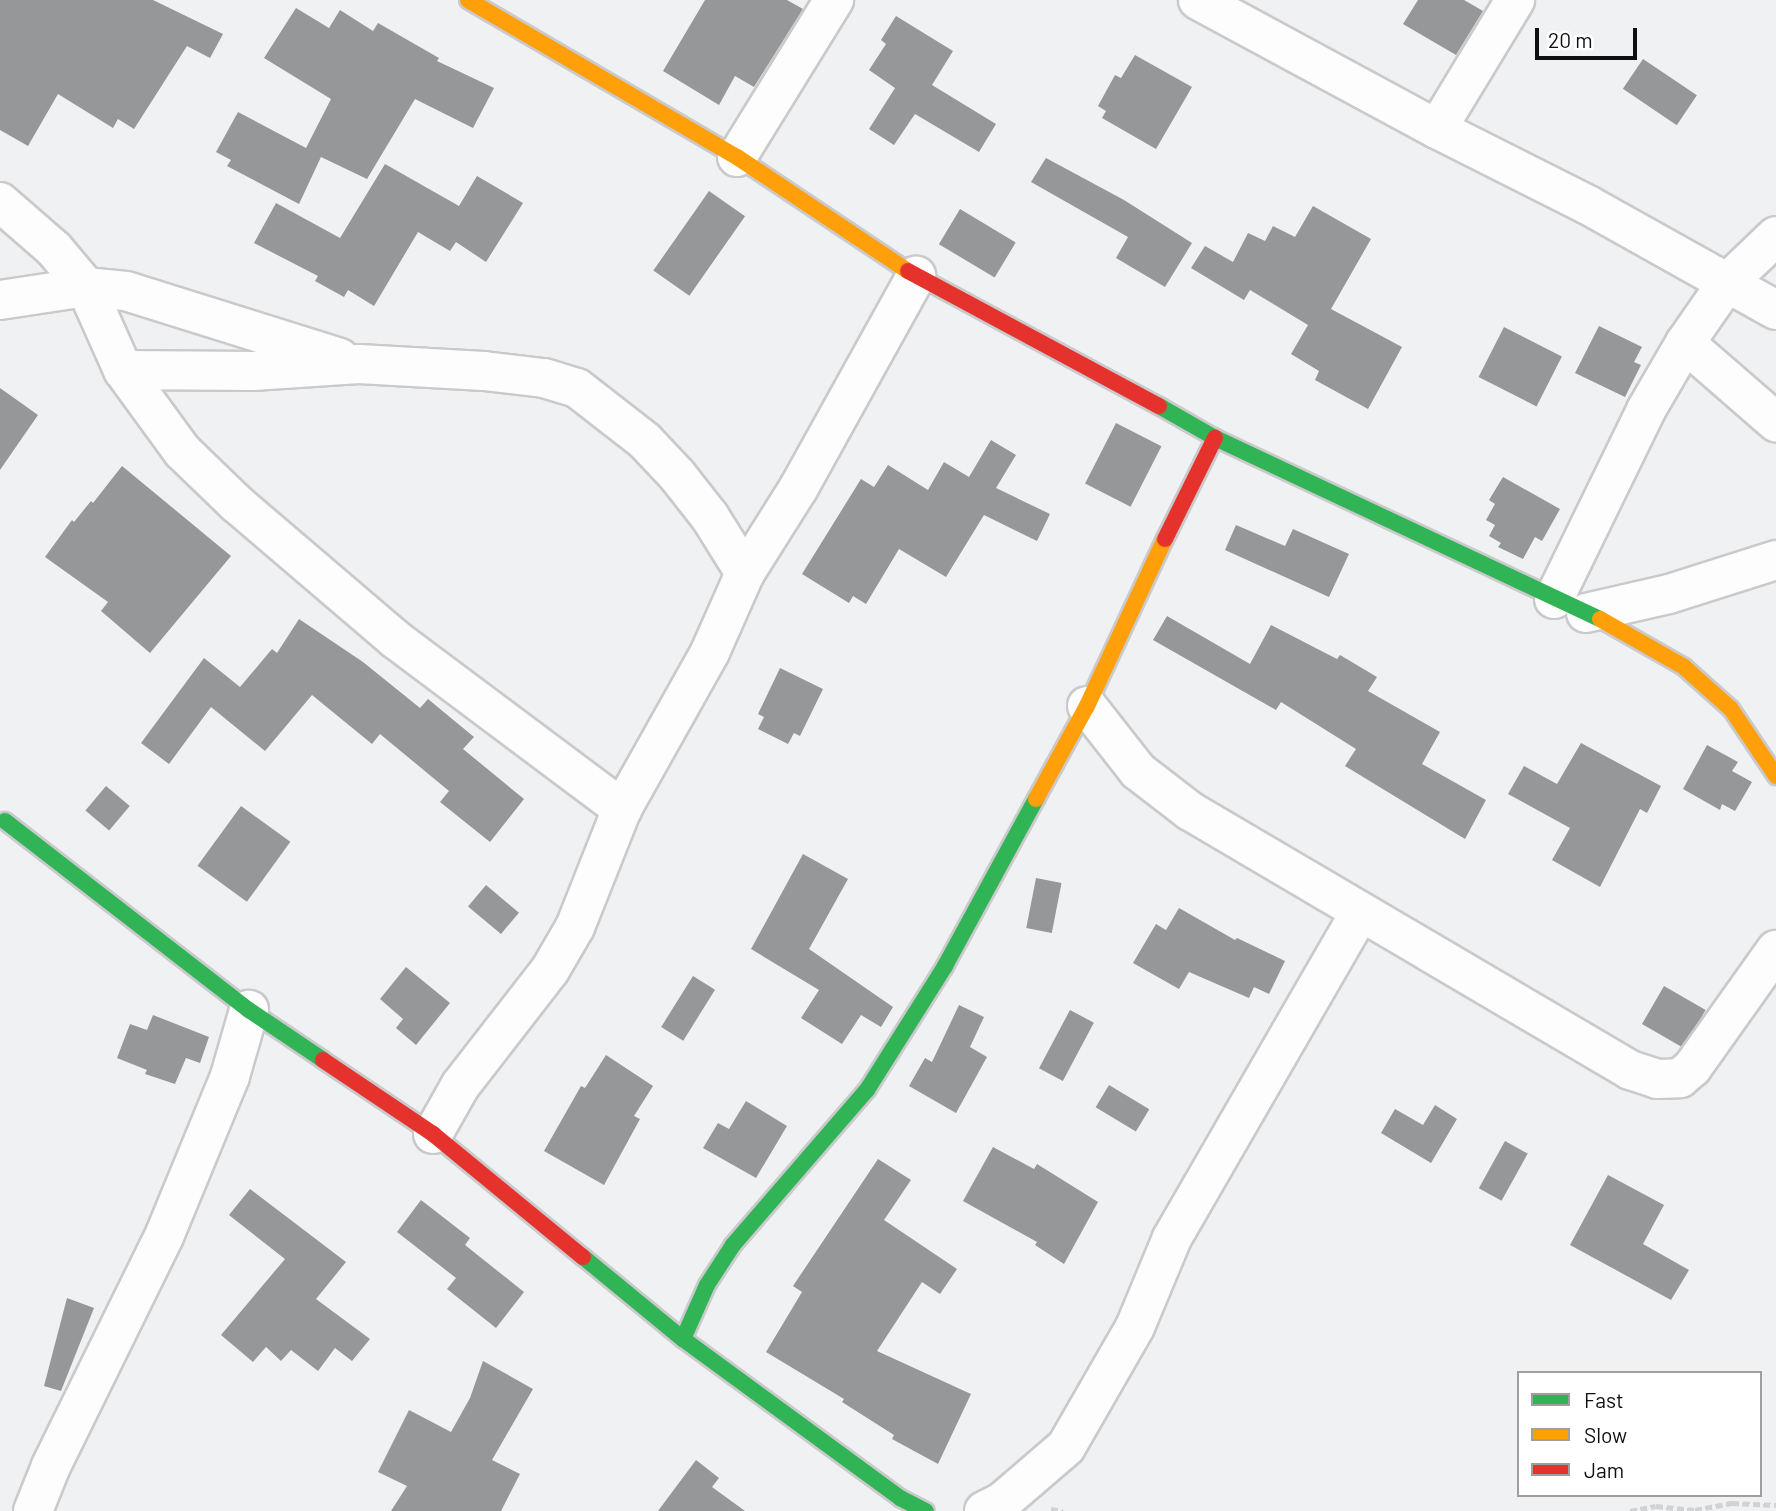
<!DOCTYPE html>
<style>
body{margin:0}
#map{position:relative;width:1776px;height:1511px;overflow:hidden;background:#eff1f3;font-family:Barlow,sans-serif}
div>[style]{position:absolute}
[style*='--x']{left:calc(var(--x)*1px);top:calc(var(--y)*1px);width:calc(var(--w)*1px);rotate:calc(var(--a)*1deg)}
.building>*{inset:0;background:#969798;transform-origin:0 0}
.path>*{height:4.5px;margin-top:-2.25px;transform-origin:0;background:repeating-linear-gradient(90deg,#d2d2d4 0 7px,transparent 0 10.5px)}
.roads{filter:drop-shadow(2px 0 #cacacc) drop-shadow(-2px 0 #cacacc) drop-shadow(0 2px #cacacc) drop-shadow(0 -2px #cacacc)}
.street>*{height:38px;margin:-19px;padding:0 19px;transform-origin:19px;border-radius:19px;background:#fdfdfd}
.fast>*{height:16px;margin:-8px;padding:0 8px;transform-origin:8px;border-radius:8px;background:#30b455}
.slow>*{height:16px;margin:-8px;padding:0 8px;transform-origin:8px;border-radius:8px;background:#ff9f0a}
.jam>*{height:16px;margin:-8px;padding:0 8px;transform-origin:8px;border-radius:8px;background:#e5322d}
span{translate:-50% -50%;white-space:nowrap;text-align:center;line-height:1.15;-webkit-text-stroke:7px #fff;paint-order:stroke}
.legend{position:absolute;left:1517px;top:1371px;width:245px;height:126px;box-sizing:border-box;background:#fff;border:2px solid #9f9f9f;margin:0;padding:9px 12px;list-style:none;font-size:21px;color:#0e0f10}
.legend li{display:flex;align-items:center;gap:14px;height:35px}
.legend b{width:35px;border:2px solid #9f9f9f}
.scale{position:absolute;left:1535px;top:28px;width:102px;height:32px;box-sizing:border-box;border:4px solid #0e0f10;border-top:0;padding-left:9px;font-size:21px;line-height:24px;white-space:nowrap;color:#0e0f10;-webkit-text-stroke:5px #fff;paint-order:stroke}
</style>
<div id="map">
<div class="building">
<div style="clip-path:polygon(0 0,153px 0,223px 34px,210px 58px,187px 46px,134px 129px,118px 119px,113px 128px,58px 94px,28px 146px,0 130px)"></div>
<div style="clip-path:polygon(705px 0,787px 0,803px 9px,754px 87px,735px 76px,719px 105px,663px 71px)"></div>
<div style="clip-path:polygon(1418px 0,1464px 0,1483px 11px,1456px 55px,1403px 24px)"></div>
<div style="clip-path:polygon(296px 8px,329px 28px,340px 10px,373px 31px,378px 23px,439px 58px,437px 61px,494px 88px,473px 128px,415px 99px,367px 179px,321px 157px,299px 204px,227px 166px,231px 160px,216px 152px,238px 112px,306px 148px,331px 99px,264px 58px)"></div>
<div style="clip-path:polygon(896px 16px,953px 51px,932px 85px,996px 124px,979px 152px,915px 114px,894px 145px,869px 129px,895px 88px,869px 70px,886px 44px,881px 40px)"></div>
<div style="clip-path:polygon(1135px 55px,1192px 87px,1156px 149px,1102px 118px,1106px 111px,1098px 106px,1115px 75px,1121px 78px)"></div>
<div style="left:1643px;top:59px;width:65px;height:36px;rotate:34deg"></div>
<div style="clip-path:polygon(1046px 158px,1124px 200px,1192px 243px,1165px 287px,1116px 258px,1128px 237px,1031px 182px)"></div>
<div style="clip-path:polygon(385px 164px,459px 206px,477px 176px,523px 203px,486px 262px,456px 242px,450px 251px,418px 232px,374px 306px,348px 290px,344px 297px,315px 281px,318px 276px,254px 243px,276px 203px,340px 238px)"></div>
<div style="left:709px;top:191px;width:44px;height:97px;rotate:35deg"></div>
<div style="clip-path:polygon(1313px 206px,1371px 239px,1331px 309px,1402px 347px,1368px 409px,1315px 380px,1319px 371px,1291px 354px,1308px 325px,1250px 290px,1244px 300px,1191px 268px,1205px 246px,1233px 262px,1248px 233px,1265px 241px,1273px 226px,1295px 237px)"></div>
<div style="left:960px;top:209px;width:65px;height:41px;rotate:31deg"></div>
<div style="clip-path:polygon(1599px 326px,1642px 347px,1634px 362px,1641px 365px,1625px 397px,1575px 373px)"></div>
<div style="left:1504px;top:327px;width:65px;height:56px;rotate:27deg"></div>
<div style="clip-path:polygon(0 388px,38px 415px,0 470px)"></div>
<div style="left:1116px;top:423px;width:51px;height:68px;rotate:27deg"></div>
<div style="clip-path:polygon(991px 440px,1016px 455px,996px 488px,1050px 514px,1037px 541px,984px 515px,946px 577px,899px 549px,866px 604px,853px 596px,849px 603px,802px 574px,861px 479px,874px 487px,888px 465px,928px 490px,944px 462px,969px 477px)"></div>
<div style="clip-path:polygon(122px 466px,231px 556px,150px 653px,101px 611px,108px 602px,45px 557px,72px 520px,74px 522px,91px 501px,93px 503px)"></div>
<div style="clip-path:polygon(1503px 477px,1560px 509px,1542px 541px,1535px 537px,1523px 559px,1498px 547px,1501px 543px,1489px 536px,1495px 525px,1486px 520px,1495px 504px,1489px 500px)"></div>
<div style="clip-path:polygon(1236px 525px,1285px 546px,1293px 529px,1349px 554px,1329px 597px,1225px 550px)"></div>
<div style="clip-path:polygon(1167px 616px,1250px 664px,1271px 625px,1337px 659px,1340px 655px,1377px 677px,1368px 691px,1440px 732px,1422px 764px,1486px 800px,1465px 839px,1345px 766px,1356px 749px,1281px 702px,1276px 710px,1153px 640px)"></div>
<div style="clip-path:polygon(299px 619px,363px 662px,420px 708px,428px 699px,474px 737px,463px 749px,524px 799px,490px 842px,440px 802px,449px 791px,380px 734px,372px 744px,312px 695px,265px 751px,211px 707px,169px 764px,141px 743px,204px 658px,240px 687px,272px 649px,277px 653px)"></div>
<div style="clip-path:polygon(780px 668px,823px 689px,800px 736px,794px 733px,788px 744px,758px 729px,764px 717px,758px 714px)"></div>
<div style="clip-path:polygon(1581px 743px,1661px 786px,1647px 813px,1640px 809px,1600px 887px,1552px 860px,1570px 828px,1508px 794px,1524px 766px,1557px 784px)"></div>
<div style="clip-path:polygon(1707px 745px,1738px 762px,1732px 771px,1752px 782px,1735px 811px,1722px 804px,1720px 810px,1683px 789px)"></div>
<div style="left:106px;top:786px;width:31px;height:32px;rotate:40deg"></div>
<div style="left:241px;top:806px;width:61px;height:74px;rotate:36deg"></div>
<div style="clip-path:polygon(803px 854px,848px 879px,809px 949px,893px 1007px,881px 1027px,861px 1015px,842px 1044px,801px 1018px,819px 990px,751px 949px)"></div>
<div style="left:1036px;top:878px;width:26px;height:51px;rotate:11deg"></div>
<div style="left:486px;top:885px;width:43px;height:28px;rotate:40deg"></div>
<div style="clip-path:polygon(1179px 908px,1235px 940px,1237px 938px,1285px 961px,1269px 994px,1254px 987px,1249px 998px,1189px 972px,1179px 989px,1133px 963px,1156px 924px,1166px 930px)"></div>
<div style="clip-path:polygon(406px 967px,450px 1003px,416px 1045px,396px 1028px,403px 1019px,380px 999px)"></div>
<div style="left:693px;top:976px;width:26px;height:60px;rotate:32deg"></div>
<div style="left:1664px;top:986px;width:48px;height:44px;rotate:30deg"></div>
<div style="clip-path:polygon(959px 1005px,984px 1017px,970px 1047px,987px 1057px,956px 1113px,909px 1086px,925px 1058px,932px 1062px)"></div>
<div style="left:1070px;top:1010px;width:27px;height:66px;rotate:28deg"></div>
<div style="clip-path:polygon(153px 1015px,209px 1037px,200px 1063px,186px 1058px,175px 1084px,145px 1074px,147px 1070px,117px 1058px,130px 1024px,147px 1030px)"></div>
<div style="clip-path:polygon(606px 1055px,653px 1086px,634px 1116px,640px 1119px,604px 1185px,544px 1151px,581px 1086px,585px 1088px)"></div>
<div style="left:1109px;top:1085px;width:47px;height:26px;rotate:31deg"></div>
<div style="clip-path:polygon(746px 1101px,787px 1126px,756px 1178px,703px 1148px,718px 1123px,729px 1129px)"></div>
<div style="clip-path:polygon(1435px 1105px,1457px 1119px,1431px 1163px,1381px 1133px,1395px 1109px,1423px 1125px)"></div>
<div style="left:1505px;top:1141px;width:26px;height:54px;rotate:29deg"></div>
<div style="clip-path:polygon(993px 1147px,1034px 1169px,1037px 1164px,1098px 1202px,1064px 1264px,1035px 1245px,1037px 1242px,963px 1201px)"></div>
<div style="clip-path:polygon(878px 1159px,911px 1180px,884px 1220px,957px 1269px,940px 1294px,922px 1282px,877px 1351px,971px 1394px,938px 1464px,892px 1439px,894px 1435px,842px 1402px,844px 1399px,766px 1352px,802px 1292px,793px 1286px)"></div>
<div style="clip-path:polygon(1608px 1175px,1664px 1205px,1643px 1244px,1689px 1270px,1671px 1300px,1570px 1245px)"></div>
<div style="clip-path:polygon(250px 1189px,346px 1262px,316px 1299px,370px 1339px,352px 1361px,335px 1348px,318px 1371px,291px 1350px,281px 1361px,266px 1347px,253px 1362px,221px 1335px,285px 1259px,229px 1215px)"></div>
<div style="clip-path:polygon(421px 1200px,470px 1238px,465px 1245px,524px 1292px,496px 1328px,447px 1289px,456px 1278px,397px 1232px)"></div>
<div style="clip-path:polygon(67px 1298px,94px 1308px,61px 1391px,44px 1386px)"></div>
<div style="clip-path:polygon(483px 1361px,533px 1389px,492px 1460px,520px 1474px,501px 1511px,391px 1511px,407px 1486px,378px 1472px,409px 1410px,451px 1432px,470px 1398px)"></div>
<div style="clip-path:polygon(696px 1460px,719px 1478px,712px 1487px,745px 1511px,658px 1511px)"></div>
</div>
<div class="path">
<div style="--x:1051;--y:1509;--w:12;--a:9"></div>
<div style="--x:1630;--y:1511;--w:26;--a:-11"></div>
<div style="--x:1656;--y:1506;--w:39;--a:6"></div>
<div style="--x:1695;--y:1510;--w:38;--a:-11"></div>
<div style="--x:1732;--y:1503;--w:44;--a:2.6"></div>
</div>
<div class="roads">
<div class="street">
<div style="--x:1198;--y:0;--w:272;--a:28.4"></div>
<div style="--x:1437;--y:129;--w:169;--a:26.7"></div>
<div style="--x:1588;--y:205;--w:215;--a:29.2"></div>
<div style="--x:1437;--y:129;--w:151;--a:-58.8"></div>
<div style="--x:737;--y:157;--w:185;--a:-58.3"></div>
<div style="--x:0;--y:202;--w:72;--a:41"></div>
<div style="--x:54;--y:249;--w:50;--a:49.9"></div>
<div style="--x:86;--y:287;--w:91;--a:66"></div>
<div style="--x:123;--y:370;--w:100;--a:53.9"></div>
<div style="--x:182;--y:451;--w:76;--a:43.9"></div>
<div style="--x:237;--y:504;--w:208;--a:40.5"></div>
<div style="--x:395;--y:639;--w:284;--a:36.8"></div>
<div style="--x:0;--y:300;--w:87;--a:-8.6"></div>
<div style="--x:86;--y:287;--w:40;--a:5.7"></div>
<div style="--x:126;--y:291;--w:224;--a:17.4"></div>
<div style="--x:1685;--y:343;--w:121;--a:41"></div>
<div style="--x:123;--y:370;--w:130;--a:0.4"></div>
<div style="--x:253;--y:371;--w:106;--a:-3.8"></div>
<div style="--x:359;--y:364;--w:125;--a:3.2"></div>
<div style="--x:484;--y:371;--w:60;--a:6.7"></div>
<div style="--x:544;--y:378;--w:34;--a:17"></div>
<div style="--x:577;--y:388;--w:86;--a:37.9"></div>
<div style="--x:645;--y:441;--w:47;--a:46.7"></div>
<div style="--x:677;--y:475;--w:53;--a:51.8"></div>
<div style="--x:710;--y:517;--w:66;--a:58"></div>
<div style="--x:1554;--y:599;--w:210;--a:-64"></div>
<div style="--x:1646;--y:410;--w:78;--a:-59.8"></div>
<div style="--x:1685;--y:343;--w:72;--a:-55.2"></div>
<div style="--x:1726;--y:284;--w:69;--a:-43.8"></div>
<div style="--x:1586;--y:613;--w:85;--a:-12.9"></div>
<div style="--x:1669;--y:594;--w:112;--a:-17.6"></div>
<div style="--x:1087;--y:706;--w:83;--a:51.9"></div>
<div style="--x:1138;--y:771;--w:66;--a:37.6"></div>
<div style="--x:1190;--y:811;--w:511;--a:30.48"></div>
<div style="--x:1630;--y:1070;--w:28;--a:18"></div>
<div style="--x:1657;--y:1079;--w:23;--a:-2"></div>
<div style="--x:1680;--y:1078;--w:16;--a:-40"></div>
<div style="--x:1692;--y:1068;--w:145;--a:-54.6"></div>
<div style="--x:433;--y:1134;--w:55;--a:-60.6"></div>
<div style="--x:460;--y:1086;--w:147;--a:-52.2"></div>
<div style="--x:550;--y:970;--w:50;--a:-59.8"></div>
<div style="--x:575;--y:927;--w:127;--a:-68.3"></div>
<div style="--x:622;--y:809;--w:180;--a:-60.7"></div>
<div style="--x:710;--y:652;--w:86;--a:-66.1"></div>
<div style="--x:745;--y:573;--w:99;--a:-57.8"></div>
<div style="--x:798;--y:489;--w:244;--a:-61"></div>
<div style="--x:33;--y:1511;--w:48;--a:-68.2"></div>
<div style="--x:51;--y:1466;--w:258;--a:-63.8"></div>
<div style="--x:165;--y:1234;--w:171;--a:-67.6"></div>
<div style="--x:230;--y:1076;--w:69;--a:-73.9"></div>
<div style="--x:984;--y:1511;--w:20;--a:-27"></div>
<div style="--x:1002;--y:1502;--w:84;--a:-40.7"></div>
<div style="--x:1066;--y:1447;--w:138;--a:-60.1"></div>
<div style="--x:1135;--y:1327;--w:96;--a:-67.4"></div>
<div style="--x:1172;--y:1238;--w:376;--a:-60"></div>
</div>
<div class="fast">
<div style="--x:1159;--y:406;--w:64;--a:29.7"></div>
<div style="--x:1215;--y:438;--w:425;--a:25.2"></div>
<div style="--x:5;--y:821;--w:309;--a:37.8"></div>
<div style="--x:249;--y:1010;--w:89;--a:34"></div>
<div style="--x:583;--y:1257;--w:129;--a:39.4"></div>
<div style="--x:683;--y:1339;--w:269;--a:36.2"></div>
<div style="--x:900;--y:1498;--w:29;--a:27"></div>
<div style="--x:683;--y:1339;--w:59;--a:-66"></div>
<div style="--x:707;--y:1285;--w:48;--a:-57"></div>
<div style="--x:733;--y:1245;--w:205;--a:-49.2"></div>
<div style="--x:867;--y:1090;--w:146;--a:-57.8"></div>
<div style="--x:945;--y:966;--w:190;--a:-61.4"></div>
</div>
<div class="slow">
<div style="--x:468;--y:0;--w:311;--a:30.3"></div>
<div style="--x:737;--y:157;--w:206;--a:33.7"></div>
<div style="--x:1600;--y:619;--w:97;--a:29.7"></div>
<div style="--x:1684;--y:667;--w:63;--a:41.8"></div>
<div style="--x:1731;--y:709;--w:81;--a:56.1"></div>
<div style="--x:1036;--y:799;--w:106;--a:-61.3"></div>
<div style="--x:1087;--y:706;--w:184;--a:-65"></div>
</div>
<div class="jam">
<div style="--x:908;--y:271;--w:285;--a:28.3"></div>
<div style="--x:1165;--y:539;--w:113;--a:-63.7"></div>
<div style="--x:323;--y:1060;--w:133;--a:33.9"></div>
<div style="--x:433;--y:1134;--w:194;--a:39.4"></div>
</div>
</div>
<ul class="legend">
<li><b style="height:9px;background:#30b455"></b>Fast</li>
<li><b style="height:9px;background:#ff9f0a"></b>Slow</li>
<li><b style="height:9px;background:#e5322d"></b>Jam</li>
</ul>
<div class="scale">20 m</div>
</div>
